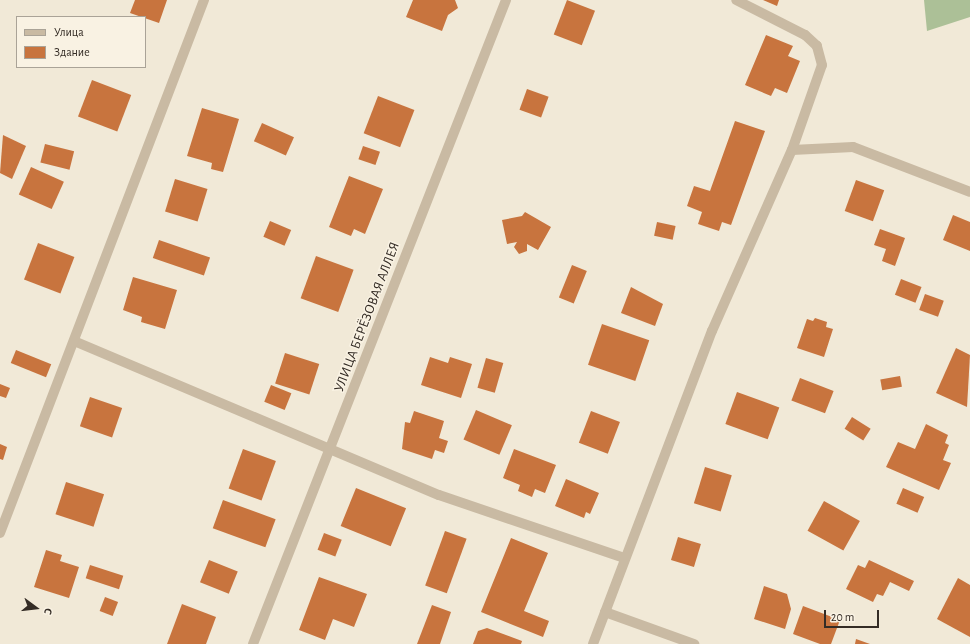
<!DOCTYPE html>
<meta charset="utf-8">
<style>
body{margin:0}
#map{position:relative;width:970px;height:644px;overflow:hidden;background:#f1e9d7;font-family:"Alegreya Sans",sans-serif}
div>[style]{position:absolute}
[style*='--x']{left:calc(var(--x)*1px);top:calc(var(--y)*1px);width:calc(var(--w)*1px);rotate:calc(var(--a)*1deg)}
.green>*{inset:0;background:#acc097}
.building>*{inset:0;background:#c8743e;transform-origin:0 0}
.service>*{height:10px;margin:-5px;padding:0 5px;transform-origin:5px;border-radius:5px;background:#c9baa3}
.minor>*{height:10px;margin:-5px;padding:0 5px;transform-origin:5px;border-radius:5px;background:#c9baa3}
span{translate:-50% -50%;white-space:nowrap;text-align:center;line-height:1.15;-webkit-text-stroke:3px #f9f2e3;paint-order:stroke}
.street-label{font-size:14px;color:#342c25}
.legend{position:absolute;left:16px;top:16px;width:130px;height:52px;box-sizing:border-box;background:#f9f2e3;border:1px solid #aaa397;margin:0;padding:5px 7px;list-style:none;font-size:12px;color:#342c25}
.legend li{display:flex;align-items:center;gap:8px;height:20px}
.legend b{width:20px;border:1px solid #aaa397}
.north{position:absolute;left:16px;top:588px;width:40px;height:40px;-webkit-text-stroke:3px #f9f2e3;paint-order:stroke;rotate:105deg;font-size:11px;font-weight:700;line-height:16px;text-align:center;color:#342c25}
.north::after{content:'';display:block;margin:auto;width:14px;height:18px;background:#342c25;clip-path:polygon(50% 0,100% 100%,50% 72%,0 100%)}
.scale{position:absolute;left:824px;top:610px;width:55px;height:18px;box-sizing:border-box;border:2px solid #342c25;border-top:0;padding-left:5px;font-size:12px;line-height:14px;white-space:nowrap;color:#342c25;-webkit-text-stroke:3px #f9f2e3;paint-order:stroke}
</style>
<div id="map">
<div class="green">
<div style="clip-path:polygon(924px 0,970px 0,970px 17px,927px 31px)"></div>
</div>
<div class="building">
<div style="clip-path:polygon(135px 0,167px 0,159px 23px,130px 13px)"></div>
<div style="clip-path:polygon(413px 0,455px 0,458px 8px,448px 15px,442px 31px,406px 17px)"></div>
<div style="left:567px;top:0;width:30px;height:37px;rotate:21deg"></div>
<div style="clip-path:polygon(763px 0,779px 0,777px 6px)"></div>
<div style="clip-path:polygon(766px 35px,793px 46px,788px 56px,800px 61px,787px 93px,775px 88px,771px 96px,745px 85px)"></div>
<div style="left:92px;top:80px;width:42px;height:39px;rotate:21deg"></div>
<div style="left:527px;top:89px;width:23px;height:22px;rotate:20deg"></div>
<div style="left:378px;top:96px;width:39px;height:40px;rotate:21deg"></div>
<div style="clip-path:polygon(202px 108px,239px 119px,223px 172px,211px 169px,212px 163px,187px 156px)"></div>
<div style="clip-path:polygon(735px 121px,765px 131px,731px 225px,722px 222px,719px 231px,698px 224px,702px 212px,687px 206px,694px 186px,710px 191px)"></div>
<div style="left:262px;top:123px;width:35px;height:20px;rotate:24deg"></div>
<div style="clip-path:polygon(3px 135px,26px 146px,12px 179px,0 173px)"></div>
<div style="left:45px;top:144px;width:30px;height:19px;rotate:14deg"></div>
<div style="left:363px;top:146px;width:18px;height:14px;rotate:19deg"></div>
<div style="left:31px;top:167px;width:36px;height:30px;rotate:24deg"></div>
<div style="clip-path:polygon(349px 176px,383px 189px,365px 234px,354px 229px,351px 236px,329px 227px)"></div>
<div style="left:175px;top:179px;width:34px;height:34px;rotate:17deg"></div>
<div style="left:856px;top:180px;width:30px;height:33px;rotate:20deg"></div>
<div style="clip-path:polygon(525px 212px,551px 227px,538px 250px,527px 244px,527px 251px,519px 254px,514px 247px,517px 242px,507px 244px,502px 220px,522px 216px)"></div>
<div style="clip-path:polygon(953px 215px,970px 222px,970px 251px,943px 240px)"></div>
<div style="left:270px;top:221px;width:23px;height:17px;rotate:23deg"></div>
<div style="left:657px;top:222px;width:19px;height:14px;rotate:12deg"></div>
<div style="clip-path:polygon(880px 229px,905px 238px,895px 266px,882px 261px,886px 249px,874px 245px)"></div>
<div style="left:159px;top:240px;width:54px;height:19px;rotate:19deg"></div>
<div style="left:38px;top:243px;width:39px;height:39px;rotate:21deg"></div>
<div style="left:316px;top:256px;width:40px;height:45px;rotate:20deg"></div>
<div style="left:572px;top:265px;width:16px;height:35px;rotate:22deg"></div>
<div style="clip-path:polygon(133px 277px,177px 290px,165px 329px,141px 322px,142px 317px,123px 310px)"></div>
<div style="left:901px;top:279px;width:22px;height:17px;rotate:21deg"></div>
<div style="clip-path:polygon(631px 287px,663px 304px,655px 326px,621px 313px)"></div>
<div style="left:925px;top:294px;width:20px;height:17px;rotate:20deg"></div>
<div style="clip-path:polygon(815px 318px,827px 322px,826px 327px,833px 329px,824px 357px,797px 348px,807px 319px,813px 321px)"></div>
<div style="left:602px;top:324px;width:50px;height:43px;rotate:19deg"></div>
<div style="clip-path:polygon(956px 348px,970px 355px,967px 407px,936px 393px)"></div>
<div style="left:16px;top:350px;width:38px;height:14px;rotate:22deg"></div>
<div style="left:285px;top:353px;width:36px;height:32px;rotate:18deg"></div>
<div style="clip-path:polygon(430px 357px,448px 363px,450px 357px,472px 364px,461px 398px,421px 385px)"></div>
<div style="left:486px;top:358px;width:18px;height:31px;rotate:16deg"></div>
<div style="left:900px;top:376px;width:11px;height:20px;rotate:80deg"></div>
<div style="left:800px;top:378px;width:36px;height:24px;rotate:21deg"></div>
<div style="clip-path:polygon(0 384px,10px 388px,6px 398px,0 396px)"></div>
<div style="left:271px;top:385px;width:22px;height:18px;rotate:22deg"></div>
<div style="left:737px;top:392px;width:45px;height:34px;rotate:20deg"></div>
<div style="left:90px;top:397px;width:34px;height:31px;rotate:19deg"></div>
<div style="left:476px;top:410px;width:39px;height:32px;rotate:23deg"></div>
<div style="clip-path:polygon(414px 411px,444px 421px,439px 438px,448px 441px,444px 453px,435px 450px,432px 459px,402px 449px,405px 422px,410px 423px)"></div>
<div style="left:591px;top:411px;width:31px;height:34px;rotate:21deg"></div>
<div style="left:852px;top:417px;width:22px;height:14px;rotate:32deg"></div>
<div style="clip-path:polygon(926px 424px,948px 435px,945px 443px,949px 445px,943px 460px,951px 463px,939px 490px,886px 467px,898px 442px,915px 449px)"></div>
<div style="clip-path:polygon(0 444px,7px 447px,3px 460px,0 459px)"></div>
<div style="left:243px;top:449px;width:35px;height:42px;rotate:20deg"></div>
<div style="clip-path:polygon(514px 449px,556px 465px,545px 493px,535px 489px,532px 497px,518px 491px,520px 485px,503px 478px)"></div>
<div style="left:705px;top:467px;width:28px;height:38px;rotate:17deg"></div>
<div style="clip-path:polygon(566px 479px,599px 493px,590px 514px,586px 512px,584px 518px,555px 506px)"></div>
<div style="left:66px;top:482px;width:40px;height:34px;rotate:18deg"></div>
<div style="left:356px;top:488px;width:54px;height:41px;rotate:22deg"></div>
<div style="left:903px;top:488px;width:23px;height:17px;rotate:23deg"></div>
<div style="left:223px;top:500px;width:56px;height:30px;rotate:20deg"></div>
<div style="left:824px;top:501px;width:41px;height:34px;rotate:29deg"></div>
<div style="left:445px;top:531px;width:23px;height:58px;rotate:20deg"></div>
<div style="left:324px;top:533px;width:19px;height:18px;rotate:21deg"></div>
<div style="left:678px;top:537px;width:24px;height:24px;rotate:17deg"></div>
<div style="clip-path:polygon(511px 538px,548px 553px,524px 611px,549px 621px,543px 637px,481px 612px)"></div>
<div style="clip-path:polygon(46px 550px,62px 555px,60px 561px,79px 567px,69px 598px,34px 587px)"></div>
<div style="left:209px;top:560px;width:31px;height:24px;rotate:22deg"></div>
<div style="clip-path:polygon(869px 560px,914px 581px,909px 591px,890px 582px,883px 596px,877px 594px,873px 602px,846px 589px,858px 565px,865px 568px)"></div>
<div style="left:90px;top:565px;width:35px;height:14px;rotate:18deg"></div>
<div style="clip-path:polygon(319px 577px,367px 594px,354px 627px,333px 619px,325px 640px,299px 630px)"></div>
<div style="clip-path:polygon(958px 578px,970px 585px,970px 637px,937px 619px)"></div>
<div style="clip-path:polygon(764px 586px,787px 594px,791px 609px,785px 629px,754px 619px)"></div>
<div style="left:105px;top:597px;width:14px;height:15px;rotate:21deg"></div>
<div style="clip-path:polygon(182px 604px,216px 617px,206px 644px,167px 644px)"></div>
<div style="clip-path:polygon(432px 605px,451px 612px,440px 644px,417px 644px)"></div>
<div style="clip-path:polygon(803px 606px,840px 620px,831px 644px,820px 644px,793px 634px)"></div>
<div style="clip-path:polygon(487px 628px,522px 641px,521px 644px,473px 644px,478px 631px)"></div>
<div style="clip-path:polygon(856px 639px,870px 644px,855px 644px)"></div>
</div>
<div class="service">
<div style="--x:792;--y:150;--w:61;--a:-2.8"></div>
<div style="--x:853;--y:147;--w:125;--a:21"></div>
</div>
<div class="minor">
<div style="--x:74;--y:341;--w:396;--a:22.9"></div>
<div style="--x:439;--y:495;--w:195;--a:18.8"></div>
<div style="--x:0;--y:533;--w:571;--a:-69.06"></div>
<div style="--x:605;--y:612;--w:95;--a:19.8"></div>
<div style="--x:253;--y:644;--w:692;--a:-68.55"></div>
<div style="--x:593;--y:644;--w:335;--a:-69.2"></div>
<div style="--x:712;--y:331;--w:198;--a:-66.2"></div>
<div style="--x:792;--y:150;--w:90;--a:-70.6"></div>
<div style="--x:822;--y:65;--w:20;--a:-105"></div>
<div style="--x:817;--y:46;--w:16;--a:-137"></div>
<div style="--x:805;--y:35;--w:77;--a:-153.1"></div>
</div>
<div class="street-label">
<span style="left:367px;top:317px;rotate:-69deg">УЛИЦА БЕРЁЗОВАЯ АЛЛЕЯ</span>
</div>
<ul class="legend">
<li><b style="height:5px;background:#c9baa3"></b>Улица</li>
<li><b style="height:11px;background:#c8743e"></b>Здание</li>
</ul>
<div class="north">С</div>
<div class="scale">20 m</div>
</div>
